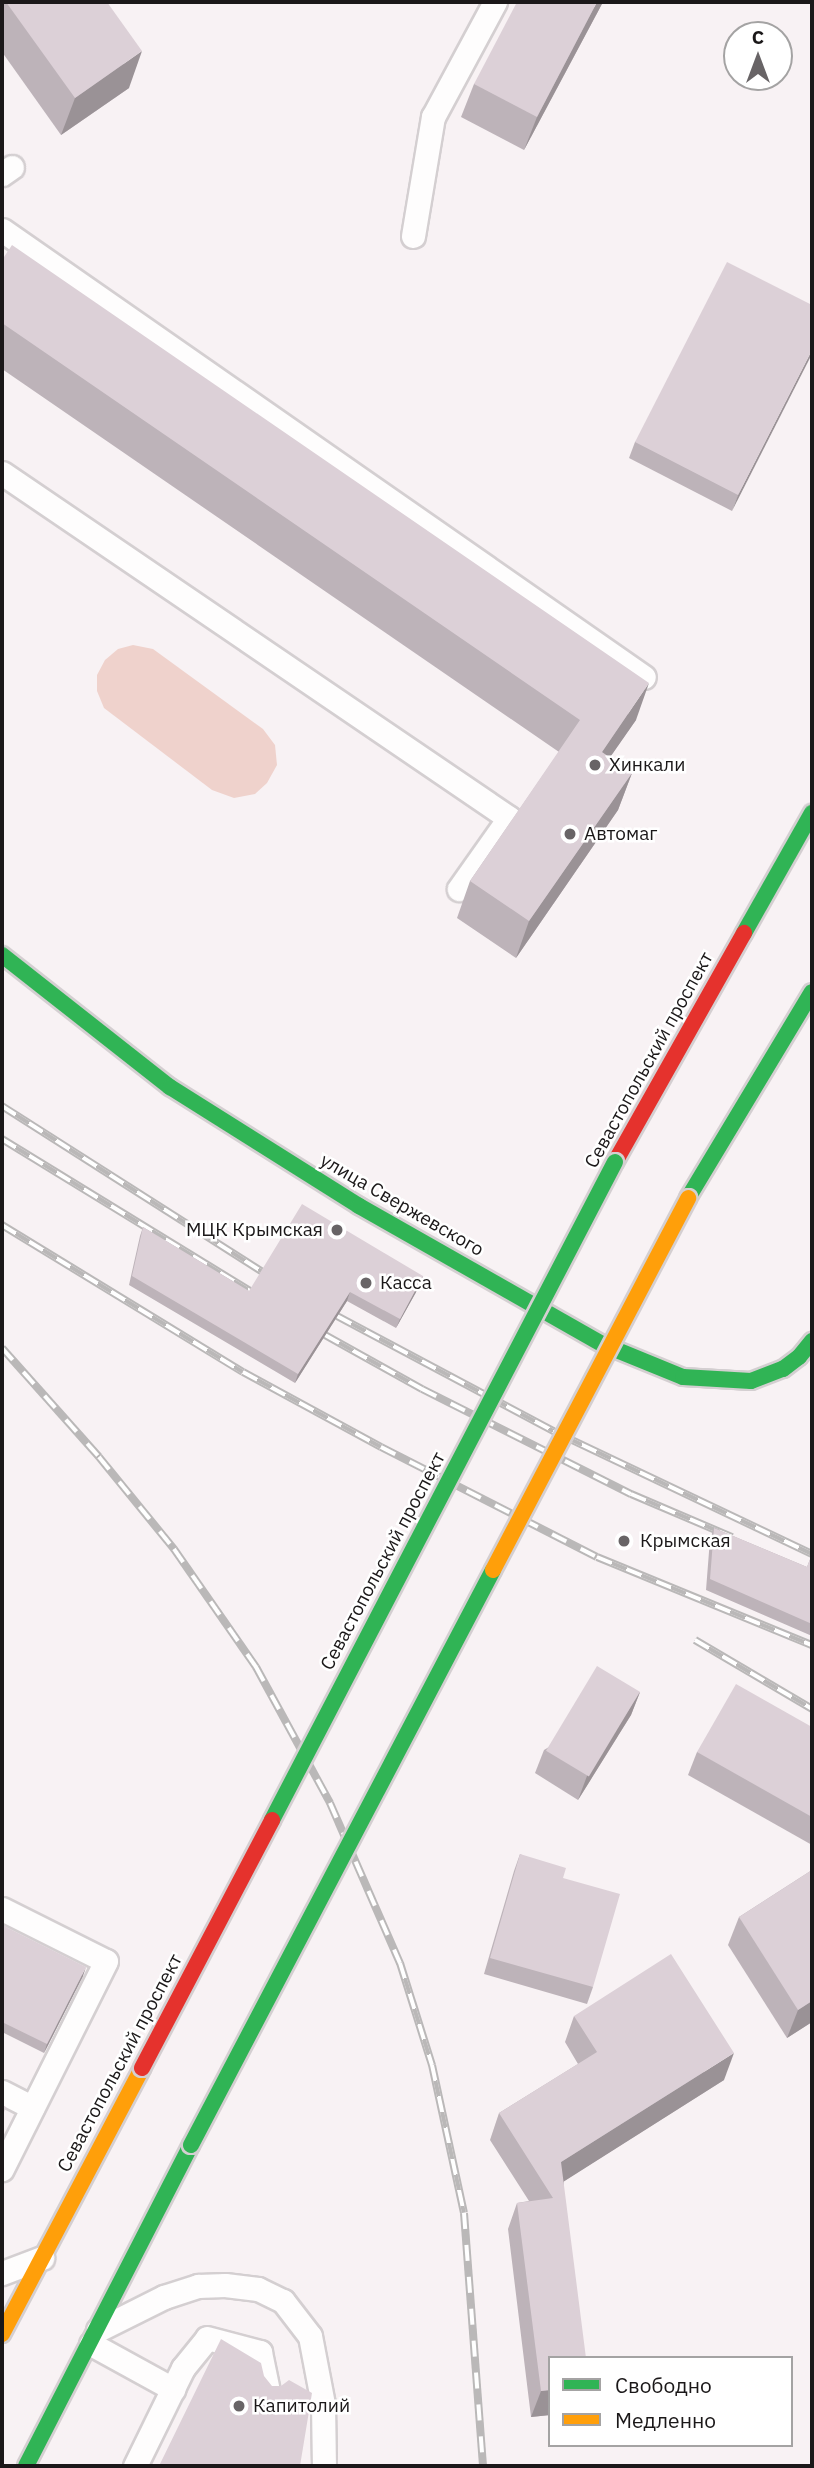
<!DOCTYPE html>
<meta charset="utf-8">
<style>
body{margin:0}
#map{position:relative;width:814px;height:2468px;overflow:hidden;background:#f8f2f4;font-family:"IBM Plex Sans",sans-serif}
div>[style]{position:absolute}
[style*='--x']{left:calc(var(--x)*1px);top:calc(var(--y)*1px);width:calc(var(--w)*1px);rotate:calc(var(--a)*1deg)}
.green>*{inset:0;background:#efd2cc}
.roads{filter:drop-shadow(2px 0 #d4cfd1) drop-shadow(-2px 0 #d4cfd1) drop-shadow(0 2px #d4cfd1) drop-shadow(0 -2px #d4cfd1)}
.lane>*{height:23px;margin:-11.5px;padding:0 11.5px;transform-origin:11.5px;border-radius:11.5px;background:#fefdfd}
.fast>*{height:16px;margin:-8px;padding:0 8px;transform-origin:8px;border-radius:8px;background:#30b455}
.slow>*{height:16px;margin:-8px;padding:0 8px;transform-origin:8px;border-radius:8px;background:#ff9f0a}
.jam>*{height:16px;margin:-8px;padding:0 8px;transform-origin:8px;border-radius:8px;background:#e5322d}
.rail>*{height:8px;margin-top:-4px;transform-origin:0;background:repeating-linear-gradient(90deg,#fff 0 16px,#bab8b8 0 32px);box-sizing:border-box;border-block:2px solid #bab8b8}
.bridges{filter:drop-shadow(2px 0 #d4cfd1) drop-shadow(-2px 0 #d4cfd1) drop-shadow(0 2px #d4cfd1) drop-shadow(0 -2px #d4cfd1)}
.fast-bridge>*{height:16px;margin:-8px;padding:0 8px;transform-origin:8px;border-radius:8px;background:#30b455}
.slow-bridge>*{height:16px;margin:-8px;padding:0 8px;transform-origin:8px;border-radius:8px;background:#ff9f0a}
.jam-bridge>*{height:16px;margin:-8px;padding:0 8px;transform-origin:8px;border-radius:8px;background:#e5322d}
.wall>*{inset:0;background:#bdb3b9}
.shaded-wall>*{inset:0;background:#9a9296}
.building>*{inset:0;background:#dcd0d7;transform-origin:0 0}
.dots>*{width:19px;height:19px;translate:-50% -50%;box-sizing:border-box;border:4px solid #fff;border-radius:50%}
span{translate:-50% -50%;white-space:nowrap;text-align:center;line-height:1.15;-webkit-text-stroke:5px #fff;paint-order:stroke}
.poi-label{font-size:19px;color:#1b1819}
.left{translate:0 -50%;text-align:left}
.right{translate:-100% -50%;text-align:right}
.street-label{font-size:19px;color:#1b1819}
.frame{position:absolute;inset:0;border:4px solid #1b1819;pointer-events:none}
.legend{position:absolute;left:548px;top:2356px;width:245px;height:91px;box-sizing:border-box;background:#fff;border:2px solid #a4a3a3;margin:0;padding:9px 12px;list-style:none;font-size:21px;color:#1b1819}
.legend li{display:flex;align-items:center;gap:14px;height:35px}
.legend b{width:35px;border:2px solid #a4a3a3}
.north{position:absolute;left:723px;top:21px;width:70px;height:70px;box-sizing:border-box;background:#fff;border:2px solid #a4a3a3;border-radius:50%;rotate:0deg;font-size:19px;font-weight:700;line-height:28px;text-align:center;color:#1b1819}
.north::after{content:'';display:block;margin:auto;width:24px;height:32px;background:#686466;clip-path:polygon(50% 0,100% 100%,50% 72%,0 100%)}
</style>
<div id="map">
<div class="green">
<div style="clip-path:polygon(133px 645px,153px 649px,263px 729px,275px 745px,277px 765px,267px 783px,255px 794px,234px 798px,212px 790px,104px 708px,97px 691px,97px 675px,105px 660px,118px 649px)"></div>
</div>
<div class="roads">
<div class="lane">
<div style="--x:2;--y:174;--w:12;--a:-35"></div>
<div style="--x:2;--y:230;--w:782;--a:34.85"></div>
<div style="--x:413;--y:236;--w:121;--a:-80.5"></div>
<div style="--x:433;--y:117;--w:131;--a:-61.7"></div>
<div style="--x:2;--y:473;--w:613;--a:34.23"></div>
<div style="--x:509;--y:818;--w:87;--a:125.2"></div>
<div style="--x:2;--y:1909;--w:116;--a:26.6"></div>
<div style="--x:106;--y:1961;--w:233;--a:116.6"></div>
<div style="--x:2;--y:2092;--w:34;--a:27"></div>
<div style="--x:2;--y:2273;--w:43;--a:-20.6"></div>
<div style="--x:98;--y:2330;--w:74;--a:-26.6"></div>
<div style="--x:164;--y:2297;--w:36;--a:-18"></div>
<div style="--x:198;--y:2286;--w:27;--a:-2"></div>
<div style="--x:225;--y:2285;--w:33;--a:7"></div>
<div style="--x:258;--y:2289;--w:28;--a:26"></div>
<div style="--x:283;--y:2301;--w:44;--a:52.4"></div>
<div style="--x:310;--y:2336;--w:69;--a:79.2"></div>
<div style="--x:323;--y:2404;--w:62;--a:89.1"></div>
<div style="--x:91;--y:2344;--w:94;--a:28.8"></div>
<div style="--x:135;--y:2466;--w:109;--a:-63.9"></div>
<div style="--x:183;--y:2368;--w:38;--a:-51"></div>
<div style="--x:207;--y:2338;--w:55;--a:14.8"></div>
<div style="--x:260;--y:2352;--w:45;--a:78.4"></div>
</div>
<div class="fast">
<div style="--x:744;--y:933;--w:138;--a:-60.5"></div>
<div style="--x:2;--y:955;--w:214;--a:38.2"></div>
<div style="--x:170;--y:1087;--w:223;--a:32.2"></div>
<div style="--x:359;--y:1206;--w:279;--a:29.6"></div>
<div style="--x:602;--y:1344;--w:87;--a:22.2"></div>
<div style="--x:683;--y:1377;--w:68;--a:3.4"></div>
<div style="--x:751;--y:1381;--w:34;--a:-21"></div>
<div style="--x:783;--y:1369;--w:20;--a:-37"></div>
<div style="--x:799;--y:1357;--w:21;--a:-51"></div>
<div style="--x:688;--y:1198;--w:240;--a:-59"></div>
<div style="--x:26;--y:2466;--w:361;--a:-62.8"></div>
</div>
<div class="slow">
<div style="--x:2;--y:2334;--w:301;--a:-62.2"></div>
</div>
<div class="jam">
<div style="--x:615;--y:1162;--w:263;--a:-60.6"></div>
</div>
</div>
<div class="rail">
<div style="--x:2;--y:1106;--w:326;--a:32.5"></div>
<div style="--x:2;--y:1139;--w:308;--a:31.5"></div>
<div style="--x:2;--y:1225;--w:282;--a:31.4"></div>
<div style="--x:243;--y:1372;--w:157;--a:28.5"></div>
<div style="--x:381;--y:1447;--w:242;--a:27"></div>
<div style="--x:597;--y:1557;--w:232;--a:22.3"></div>
<div style="--x:337;--y:1316;--w:245;--a:28"></div>
<div style="--x:553;--y:1431;--w:287;--a:25.4"></div>
<div style="--x:325;--y:1335;--w:111;--a:29.1"></div>
<div style="--x:422;--y:1389;--w:234;--a:26.7"></div>
<div style="--x:631;--y:1494;--w:110;--a:23.1"></div>
<div style="--x:2;--y:1348;--w:146;--a:48.3"></div>
<div style="--x:99;--y:1457;--w:119;--a:50.8"></div>
<div style="--x:174;--y:1549;--w:144;--a:55.2"></div>
<div style="--x:256;--y:1667;--w:155;--a:61.4"></div>
<div style="--x:330;--y:1803;--w:175;--a:66.4"></div>
<div style="--x:400;--y:1963;--w:107;--a:72.6"></div>
<div style="--x:432;--y:2065;--w:151;--a:77.8"></div>
<div style="--x:464;--y:2213;--w:254;--a:85.7"></div>
<div style="--x:695;--y:1640;--w:136;--a:30.5"></div>
</div>
<div class="bridges">
<div class="fast-bridge">
<div style="--x:272;--y:1820;--w:742;--a:-62.47"></div>
<div style="--x:191;--y:2145;--w:649;--a:-62.29"></div>
</div>
<div class="slow-bridge">
<div style="--x:493;--y:1570;--w:420;--a:-62.3"></div>
</div>
<div class="jam-bridge">
<div style="--x:142;--y:2068;--w:280;--a:-62.3"></div>
</div>
</div>
<div class="wall">
<div style="clip-path:polygon(2px 2px,107px 2px,129px 88px,61px 135px,2px 52px)"></div>
<div style="clip-path:polygon(603px 2px,524px 150px,461px 117px,474px 84px)"></div>
<div style="clip-path:polygon(2px 260px,636px 720px,610px 757px,632px 773px,618px 810px,516px 958px,457px 918px,470px 881px,559px 752px,2px 369px)"></div>
<div style="clip-path:polygon(812px 305px,732px 511px,629px 458px,635px 442px)"></div>
<div style="clip-path:polygon(143px 1227px,249px 1291px,423px 1276px,420px 1285px,396px 1328px,347px 1301px,295px 1383px,129px 1285px,140px 1236px)"></div>
<div style="clip-path:polygon(714px 1528px,807px 1567px,812px 1554px,812px 1636px,706px 1590px,710px 1539px)"></div>
<div style="clip-path:polygon(640px 1692px,631px 1715px,578px 1800px,535px 1773px,544px 1750px)"></div>
<div style="clip-path:polygon(812px 1727px,812px 1845px,688px 1775px,697px 1752px)"></div>
<div style="clip-path:polygon(520px 1854px,563px 1878px,593px 1987px,587px 2004px,484px 1974px,514px 1871px)"></div>
<div style="clip-path:polygon(812px 1870px,812px 2022px,787px 2038px,728px 1945px,739px 1917px)"></div>
<div style="clip-path:polygon(2px 1925px,83px 1976px,44px 2053px,2px 2032px)"></div>
<div style="clip-path:polygon(574px 2016px,724px 2080px,564px 2181px,550px 2358px,550px 2415px,531px 2417px,508px 2229px,517px 2203px,529px 2201px,490px 2140px,499px 2113px,578px 2064px,565px 2042px)"></div>
</div>
<div class="shaded-wall">
<div style="clip-path:polygon(597px 2px,603px 2px,524px 150px,537px 117px)"></div>
<div style="clip-path:polygon(142px 51px,129px 88px,61px 135px,75px 98px)"></div>
<div style="clip-path:polygon(812px 350px,812px 354px,732px 511px,738px 495px)"></div>
<div style="clip-path:polygon(649px 683px,636px 720px,588px 789px,602px 752px)"></div>
<div style="clip-path:polygon(632px 773px,618px 810px,516px 958px,529px 921px)"></div>
<div style="clip-path:polygon(423px 1276px,420px 1285px,396px 1328px,400px 1319px)"></div>
<div style="clip-path:polygon(350px 1292px,347px 1301px,295px 1383px,298px 1374px)"></div>
<div style="clip-path:polygon(640px 1692px,631px 1715px,578px 1800px,587px 1776px)"></div>
<div style="clip-path:polygon(86px 1967px,83px 1976px,44px 2053px,47px 2044px)"></div>
<div style="clip-path:polygon(812px 2001px,812px 2022px,787px 2038px,798px 2010px)"></div>
<div style="clip-path:polygon(734px 2053px,724px 2080px,552px 2189px,561px 2162px)"></div>
<div style="clip-path:polygon(550px 2390px,550px 2415px,531px 2417px,541px 2391px)"></div>
</div>
<div class="building">
<div style="clip-path:polygon(6px 2px,107px 2px,142px 51px,75px 98px)"></div>
<div style="clip-path:polygon(517px 2px,597px 2px,537px 117px,474px 84px)"></div>
<div style="clip-path:polygon(12px 245px,649px 683px,602px 752px,632px 773px,529px 921px,470px 881px,580px 720px,2px 323px,2px 260px)"></div>
<div style="clip-path:polygon(727px 262px,812px 305px,812px 350px,738px 495px,635px 442px)"></div>
<div style="clip-path:polygon(302px 1204px,423px 1276px,400px 1319px,350px 1292px,298px 1374px,132px 1276px,143px 1227px,249px 1291px)"></div>
<div style="clip-path:polygon(714px 1528px,807px 1567px,812px 1554px,812px 1624px,710px 1579px)"></div>
<div style="left:597px;top:1666px;width:50px;height:99px;rotate:31deg"></div>
<div style="clip-path:polygon(736px 1684px,812px 1727px,812px 1817px,697px 1752px)"></div>
<div style="clip-path:polygon(520px 1854px,566px 1868px,563px 1878px,620px 1894px,593px 1987px,490px 1958px)"></div>
<div style="clip-path:polygon(812px 1870px,812px 2001px,798px 2010px,739px 1917px)"></div>
<div style="clip-path:polygon(2px 1925px,86px 1967px,47px 2044px,2px 2022px)"></div>
<div style="clip-path:polygon(671px 1954px,734px 2053px,561px 2162px,586px 2358px,550px 2358px,550px 2390px,541px 2391px,517px 2203px,553px 2198px,499px 2113px,597px 2052px,574px 2016px)"></div>
<div style="clip-path:polygon(2px 2105px,6px 2107px,2px 2117px)"></div>
<div style="clip-path:polygon(221px 2339px,261px 2363px,264px 2376px,272px 2386px,281px 2386px,289px 2380px,312px 2393px,300px 2466px,159px 2466px)"></div>
</div>
<div class="dots">
<div style="left:595px;top:765px;background:#686466"></div>
<div style="left:570px;top:834px;background:#686466"></div>
<div style="left:337px;top:1230px;background:#686466"></div>
<div style="left:366px;top:1283px;background:#686466"></div>
<div style="left:624px;top:1541px;background:#686466"></div>
<div style="left:239px;top:2406px;background:#686466"></div>
</div>
<div class="poi-label">
<span class="left" style="left:609px;top:765px">Хинкали</span>
<span class="left" style="left:584px;top:834px">Автомаг</span>
<span class="right" style="left:323px;top:1230px">МЦК Крымская</span>
<span class="left" style="left:380px;top:1283px">Касса</span>
<span class="left" style="left:640px;top:1541px">Крымская</span>
<span class="left" style="left:253px;top:2406px">Капитолий</span>
</div>
<div class="street-label">
<span style="left:649px;top:1060px;rotate:-61deg">Севастопольский проспект</span>
<span style="left:402px;top:1205px;rotate:30deg">улица Свержевского</span>
<span style="left:383px;top:1561px;rotate:-62deg">Севастопольский проспект</span>
<span style="left:120px;top:2063px;rotate:-62deg">Севастопольский проспект</span>
</div>
<div class="frame"></div>
<ul class="legend">
<li><b style="height:9px;background:#30b455"></b>Свободно</li>
<li><b style="height:9px;background:#ff9f0a"></b>Медленно</li>
</ul>
<div class="north">С</div>
</div>
